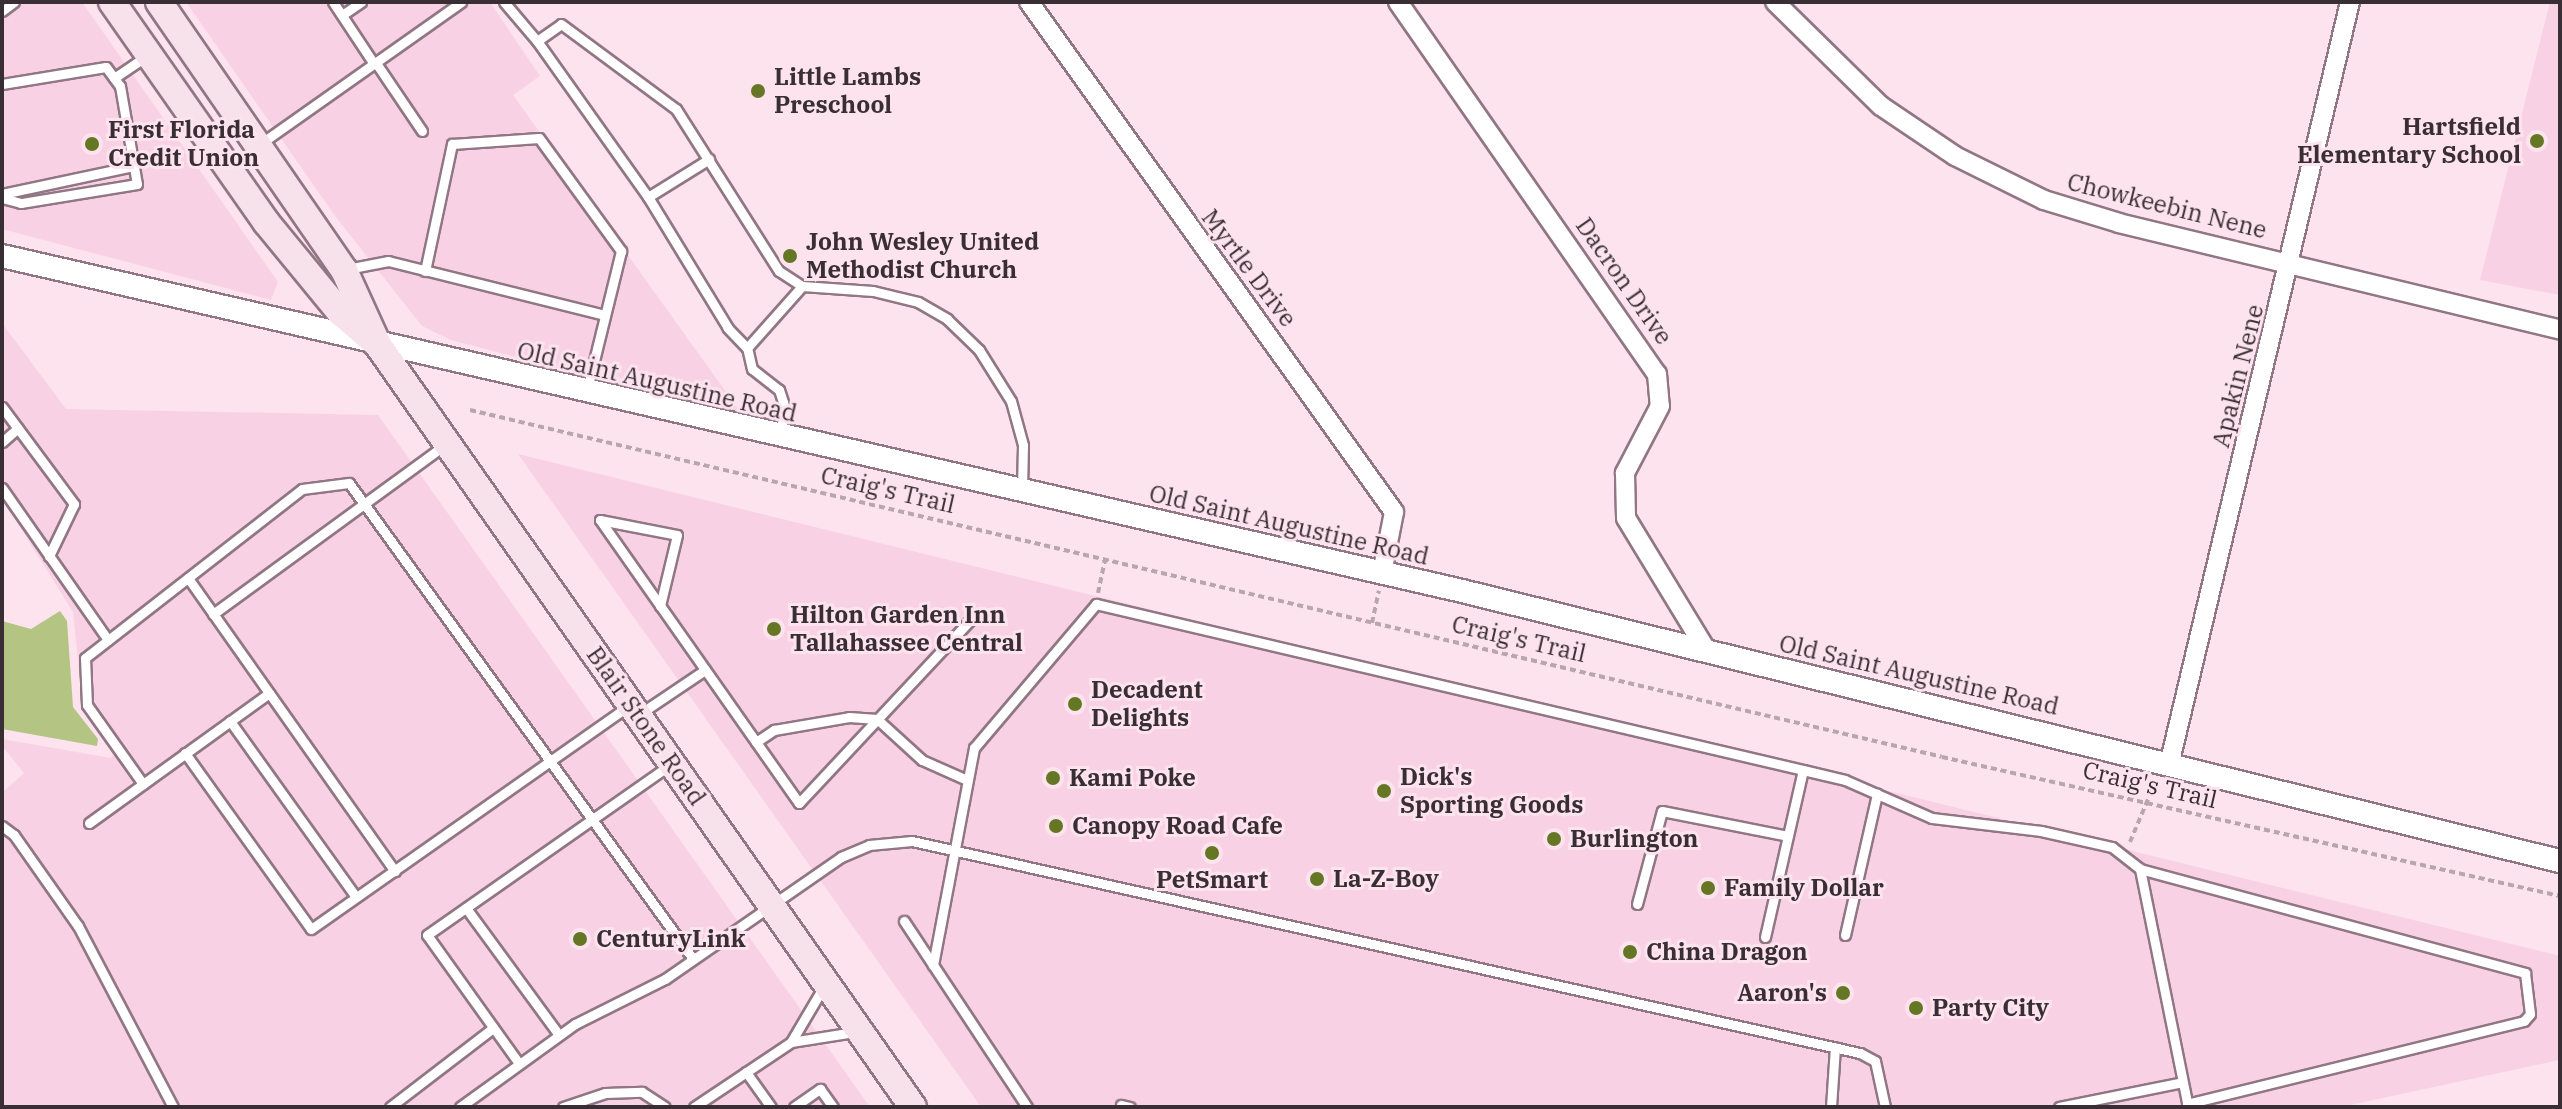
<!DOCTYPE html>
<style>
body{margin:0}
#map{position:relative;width:2562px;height:1109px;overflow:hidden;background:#fce3ee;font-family:"IBM Plex Serif",serif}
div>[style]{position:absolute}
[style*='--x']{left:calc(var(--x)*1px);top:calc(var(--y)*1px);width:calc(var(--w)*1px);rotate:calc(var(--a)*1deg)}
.built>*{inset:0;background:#f8d2e4}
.water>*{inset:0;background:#b3c483}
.path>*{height:4px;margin-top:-2px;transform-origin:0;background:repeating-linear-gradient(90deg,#b9a5ae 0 6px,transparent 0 10px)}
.roads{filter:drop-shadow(2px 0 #917683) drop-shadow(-2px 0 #917683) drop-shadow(0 2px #917683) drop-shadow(0 -2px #917683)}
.service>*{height:9px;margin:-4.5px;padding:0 4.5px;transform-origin:4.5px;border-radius:4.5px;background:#fff}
.minor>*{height:18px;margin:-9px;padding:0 9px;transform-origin:9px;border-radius:9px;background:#fff}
.tertiary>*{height:22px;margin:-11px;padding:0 11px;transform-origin:11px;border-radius:11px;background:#fff}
.secondary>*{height:26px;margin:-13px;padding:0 13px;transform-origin:13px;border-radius:13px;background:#f7e2ec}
.dots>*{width:22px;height:22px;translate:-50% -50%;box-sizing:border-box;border:4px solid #fce3ee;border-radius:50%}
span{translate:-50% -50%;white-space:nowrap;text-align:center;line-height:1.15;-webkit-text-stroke:6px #fce3ee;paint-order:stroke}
.poi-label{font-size:24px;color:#392e33;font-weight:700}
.left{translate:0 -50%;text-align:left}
.right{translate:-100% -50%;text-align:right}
.street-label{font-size:24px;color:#392e33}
.frame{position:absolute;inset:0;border:4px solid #392e33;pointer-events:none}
</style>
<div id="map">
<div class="built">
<div style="clip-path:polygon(2px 2px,82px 2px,278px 282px,271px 300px,2px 229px)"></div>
<div style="clip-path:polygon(186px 2px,490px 2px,540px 76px,513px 95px,744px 417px,451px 340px,422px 326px,335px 216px)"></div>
<div style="clip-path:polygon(2550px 2px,2560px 2px,2560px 295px,2480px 280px)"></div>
<div style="clip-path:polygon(2px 323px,66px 409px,378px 415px,870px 1107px,2px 1107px,2px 793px,24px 773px,2px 746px,2px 739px,111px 758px,115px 753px,83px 707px,73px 612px,2px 498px)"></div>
<div style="clip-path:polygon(518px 454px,2560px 956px,2560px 1060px,2341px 1107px,981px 1107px)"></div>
</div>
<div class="water">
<div style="clip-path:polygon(60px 611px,67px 621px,73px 707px,98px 739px,97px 746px,2px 729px,2px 621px,31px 629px)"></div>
</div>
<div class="path">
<div style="--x:470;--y:410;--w:1512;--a:13.26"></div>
<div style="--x:1942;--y:757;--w:633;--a:12.68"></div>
<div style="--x:1098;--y:593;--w:34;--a:-78"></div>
<div style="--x:1372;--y:623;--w:33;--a:-78"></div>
<div style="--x:2130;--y:842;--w:67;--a:-67.2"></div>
</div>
<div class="roads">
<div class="service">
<div style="--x:333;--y:2;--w:74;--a:56.5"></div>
<div style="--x:504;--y:2;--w:51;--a:49.8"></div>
<div style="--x:2;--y:11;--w:15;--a:-37"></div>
<div style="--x:342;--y:15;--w:23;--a:-34"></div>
<div style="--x:376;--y:63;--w:82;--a:55.9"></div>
<div style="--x:114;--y:78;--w:41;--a:-34.1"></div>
<div style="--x:2;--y:84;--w:105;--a:-9.3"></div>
<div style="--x:106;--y:67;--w:24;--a:54"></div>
<div style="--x:120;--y:86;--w:99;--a:80.2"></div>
<div style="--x:137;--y:184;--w:118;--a:170.7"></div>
<div style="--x:21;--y:203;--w:20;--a:-165"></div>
<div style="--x:260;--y:144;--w:246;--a:-35.2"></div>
<div style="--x:2;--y:194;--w:135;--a:-12"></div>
<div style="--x:648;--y:197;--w:72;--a:-31.9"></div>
<div style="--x:347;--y:269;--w:42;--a:-11"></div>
<div style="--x:388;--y:261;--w:223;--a:14"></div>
<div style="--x:425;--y:271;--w:130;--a:-78"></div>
<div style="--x:452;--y:144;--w:87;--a:-3.9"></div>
<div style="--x:539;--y:138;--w:140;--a:54"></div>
<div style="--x:621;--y:251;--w:142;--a:103.8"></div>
<div style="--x:747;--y:348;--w:28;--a:-134"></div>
<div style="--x:728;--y:328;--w:153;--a:-121.4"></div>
<div style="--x:648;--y:197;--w:191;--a:-125.4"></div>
<div style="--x:537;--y:41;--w:29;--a:-35"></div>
<div style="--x:561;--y:24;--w:143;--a:36.5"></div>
<div style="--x:676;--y:109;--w:192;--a:57.6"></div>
<div style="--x:779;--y:271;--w:27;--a:33"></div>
<div style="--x:802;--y:286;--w:71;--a:4"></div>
<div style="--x:873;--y:291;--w:46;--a:13.7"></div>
<div style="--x:918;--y:302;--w:34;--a:30"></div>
<div style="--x:947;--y:319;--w:45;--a:44.1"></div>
<div style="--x:979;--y:350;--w:60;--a:57.9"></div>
<div style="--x:1011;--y:401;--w:46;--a:74.7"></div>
<div style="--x:1023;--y:445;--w:43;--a:91.3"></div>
<div style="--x:2;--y:407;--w:121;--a:53.4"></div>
<div style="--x:74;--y:504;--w:58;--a:115.7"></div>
<div style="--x:778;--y:433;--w:22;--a:-68"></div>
<div style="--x:786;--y:413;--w:11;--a:-105"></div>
<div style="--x:783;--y:402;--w:13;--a:-108"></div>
<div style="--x:779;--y:390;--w:34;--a:-142"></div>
<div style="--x:752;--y:369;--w:22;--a:-103"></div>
<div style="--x:747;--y:348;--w:83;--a:-48.4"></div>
<div style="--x:2;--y:442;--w:21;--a:-41"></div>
<div style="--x:2;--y:488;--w:185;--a:55.1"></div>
<div style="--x:600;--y:520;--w:346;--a:54.9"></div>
<div style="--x:799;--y:803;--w:259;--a:-46.9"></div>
<div style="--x:600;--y:520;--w:78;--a:11"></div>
<div style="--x:677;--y:535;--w:73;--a:103.5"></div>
<div style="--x:188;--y:578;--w:359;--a:54.8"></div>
<div style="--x:213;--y:614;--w:287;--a:-36.1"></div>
<div style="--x:638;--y:715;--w:81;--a:-33.9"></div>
<div style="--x:230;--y:721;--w:216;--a:54.4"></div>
<div style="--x:756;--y:742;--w:22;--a:-34"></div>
<div style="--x:774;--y:730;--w:76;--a:-9.8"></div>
<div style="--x:849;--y:717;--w:28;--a:4"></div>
<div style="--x:877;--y:719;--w:61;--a:42.3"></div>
<div style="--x:922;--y:760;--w:49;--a:24"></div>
<div style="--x:185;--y:753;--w:216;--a:54.4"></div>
<div style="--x:311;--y:929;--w:388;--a:-35.1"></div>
<div style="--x:143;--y:784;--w:97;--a:-125.3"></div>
<div style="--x:87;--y:705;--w:47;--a:-92.4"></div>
<div style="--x:85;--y:658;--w:275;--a:-37.9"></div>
<div style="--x:302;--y:489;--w:47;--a:-7.3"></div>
<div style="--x:349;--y:483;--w:587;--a:54.14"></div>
<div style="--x:89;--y:823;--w:222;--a:-35.8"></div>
<div style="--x:2;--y:826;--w:15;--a:37"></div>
<div style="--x:14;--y:835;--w:111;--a:54.9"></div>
<div style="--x:78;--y:926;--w:204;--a:62.3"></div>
<div style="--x:2140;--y:869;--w:243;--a:78.6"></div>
<div style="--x:1637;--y:904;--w:96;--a:-75"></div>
<div style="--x:1662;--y:811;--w:128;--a:11.2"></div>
<div style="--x:466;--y:908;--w:157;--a:53.8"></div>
<div style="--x:904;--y:921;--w:223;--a:56.5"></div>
<div style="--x:1845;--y:935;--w:145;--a:-77.2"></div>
<div style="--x:1765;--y:937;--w:171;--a:-77.2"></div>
<div style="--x:933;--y:965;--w:221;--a:-79.3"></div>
<div style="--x:974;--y:748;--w:189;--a:-49.7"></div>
<div style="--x:1096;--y:604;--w:726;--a:13.21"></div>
<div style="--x:1803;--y:770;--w:43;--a:13.4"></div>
<div style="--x:1845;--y:780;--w:95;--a:23.6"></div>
<div style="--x:1932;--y:818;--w:110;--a:6.8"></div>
<div style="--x:2041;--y:831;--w:73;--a:12.7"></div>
<div style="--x:2112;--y:847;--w:36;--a:38"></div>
<div style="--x:2140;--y:869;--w:399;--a:15.1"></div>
<div style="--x:2525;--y:973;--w:41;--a:83"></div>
<div style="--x:2530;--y:1014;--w:9;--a:131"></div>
<div style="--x:2524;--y:1021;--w:347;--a:166.2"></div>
<div style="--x:791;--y:1042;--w:65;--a:-59.5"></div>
<div style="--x:518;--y:1062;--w:156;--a:-125.6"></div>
<div style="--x:427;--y:935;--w:297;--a:-35"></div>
<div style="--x:746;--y:1072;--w:43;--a:54.5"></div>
<div style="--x:1121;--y:1105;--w:9;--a:13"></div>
<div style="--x:390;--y:1107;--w:130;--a:-37.5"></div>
<div style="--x:460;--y:1107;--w:142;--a:-35.8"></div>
<div style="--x:575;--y:1024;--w:101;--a:-26.6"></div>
<div style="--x:665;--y:979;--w:214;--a:-34.7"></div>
<div style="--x:841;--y:857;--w:30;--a:-23"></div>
<div style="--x:869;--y:845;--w:43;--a:-5.3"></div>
<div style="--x:912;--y:841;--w:971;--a:12.61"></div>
<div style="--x:1860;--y:1053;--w:17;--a:28"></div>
<div style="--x:1875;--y:1061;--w:47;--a:77.7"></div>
<div style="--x:563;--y:1107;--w:44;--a:-18.4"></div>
<div style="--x:605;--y:1093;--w:37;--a:-2"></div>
<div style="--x:642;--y:1092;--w:27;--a:33"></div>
<div style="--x:694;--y:1107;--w:117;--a:-33.8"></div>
<div style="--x:791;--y:1042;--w:64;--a:-9"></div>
<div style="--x:794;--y:1107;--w:32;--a:-35"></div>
<div style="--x:820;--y:1089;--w:22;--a:54"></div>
<div style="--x:1831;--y:1107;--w:60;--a:-86.2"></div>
<div style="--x:2059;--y:1107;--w:126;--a:-11.4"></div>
</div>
<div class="minor">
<div style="--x:1029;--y:2;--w:627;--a:54.41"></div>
<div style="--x:1394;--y:512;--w:62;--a:101.1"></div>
<div style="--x:1398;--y:2;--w:453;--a:55.2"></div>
<div style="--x:1657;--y:374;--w:32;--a:85"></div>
<div style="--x:1660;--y:406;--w:76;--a:117.6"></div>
<div style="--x:1625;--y:473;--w:45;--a:88.7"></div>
<div style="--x:1626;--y:518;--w:156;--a:58.7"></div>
<div style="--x:1775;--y:2;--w:148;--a:44.5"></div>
<div style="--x:1881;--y:106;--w:89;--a:34"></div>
<div style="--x:1955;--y:156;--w:99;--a:26.3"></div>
<div style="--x:2044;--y:200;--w:78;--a:17"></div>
<div style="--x:2119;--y:223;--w:454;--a:13.6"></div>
<div style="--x:2170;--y:761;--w:780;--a:-76.66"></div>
</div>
<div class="tertiary">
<div style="--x:2;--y:256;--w:1498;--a:12.92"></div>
<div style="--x:1462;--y:591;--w:1131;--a:13.82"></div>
</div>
<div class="secondary">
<div style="--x:112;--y:2;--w:269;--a:55"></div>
<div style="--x:266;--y:222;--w:117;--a:50.6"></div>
<div style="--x:340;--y:312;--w:48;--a:40.7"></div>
<div style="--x:159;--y:2;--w:326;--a:55.4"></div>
<div style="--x:344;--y:270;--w:82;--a:65.6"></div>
<div style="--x:378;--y:345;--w:931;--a:54.93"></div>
</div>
</div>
<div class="dots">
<div style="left:758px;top:91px;background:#657725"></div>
<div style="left:2537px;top:141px;background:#657725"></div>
<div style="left:92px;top:144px;background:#657725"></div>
<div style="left:790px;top:256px;background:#657725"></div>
<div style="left:774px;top:629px;background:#657725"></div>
<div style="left:1075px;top:704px;background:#657725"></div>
<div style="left:1053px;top:778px;background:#657725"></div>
<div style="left:1384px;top:791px;background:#657725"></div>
<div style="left:1056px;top:826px;background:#657725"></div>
<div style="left:1554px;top:839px;background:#657725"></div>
<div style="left:1212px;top:853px;background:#657725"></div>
<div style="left:1317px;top:879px;background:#657725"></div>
<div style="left:1708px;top:888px;background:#657725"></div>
<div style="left:580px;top:939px;background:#657725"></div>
<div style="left:1630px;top:952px;background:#657725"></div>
<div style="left:1843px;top:993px;background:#657725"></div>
<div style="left:1916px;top:1008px;background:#657725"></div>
</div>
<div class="poi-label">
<span class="left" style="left:774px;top:91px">Little Lambs<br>Preschool</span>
<span class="right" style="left:2521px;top:141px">Hartsfield<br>Elementary School</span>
<span class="left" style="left:108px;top:144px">First Florida<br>Credit Union</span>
<span class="left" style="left:806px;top:256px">John Wesley United<br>Methodist Church</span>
<span class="left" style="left:790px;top:629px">Hilton Garden Inn<br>Tallahassee Central</span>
<span class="left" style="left:1091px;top:704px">Decadent<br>Delights</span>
<span class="left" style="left:1400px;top:791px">Dick's<br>Sporting Goods</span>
<span class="left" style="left:1069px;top:778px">Kami Poke</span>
<span class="left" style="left:1072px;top:826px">Canopy Road Cafe</span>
<span class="left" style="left:1570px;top:839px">Burlington</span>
<span class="left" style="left:1333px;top:879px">La-Z-Boy</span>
<span style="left:1212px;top:880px">PetSmart</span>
<span class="left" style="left:1724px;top:888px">Family Dollar</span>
<span class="left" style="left:596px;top:939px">CenturyLink</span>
<span class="left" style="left:1646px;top:952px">China Dragon</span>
<span class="right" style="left:1827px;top:993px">Aaron's</span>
<span class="left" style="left:1932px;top:1008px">Party City</span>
</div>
<div class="street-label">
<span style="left:2167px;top:206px;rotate:14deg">Chowkeebin Nene</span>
<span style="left:1249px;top:268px;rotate:53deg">Myrtle Drive</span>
<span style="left:1624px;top:281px;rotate:55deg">Dacron Drive</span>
<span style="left:2238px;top:376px;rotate:-76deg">Apakin Nene</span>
<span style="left:657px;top:382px;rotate:13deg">Old Saint Augustine Road</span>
<span style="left:888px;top:490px;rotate:13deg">Craig's Trail</span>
<span style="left:1289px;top:525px;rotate:13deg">Old Saint Augustine Road</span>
<span style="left:1519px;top:639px;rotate:13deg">Craig's Trail</span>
<span style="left:1919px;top:675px;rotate:13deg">Old Saint Augustine Road</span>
<span style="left:646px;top:726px;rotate:55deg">Blair Stone Road</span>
<span style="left:2150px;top:785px;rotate:13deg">Craig's Trail</span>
</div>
<div class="frame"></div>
</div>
